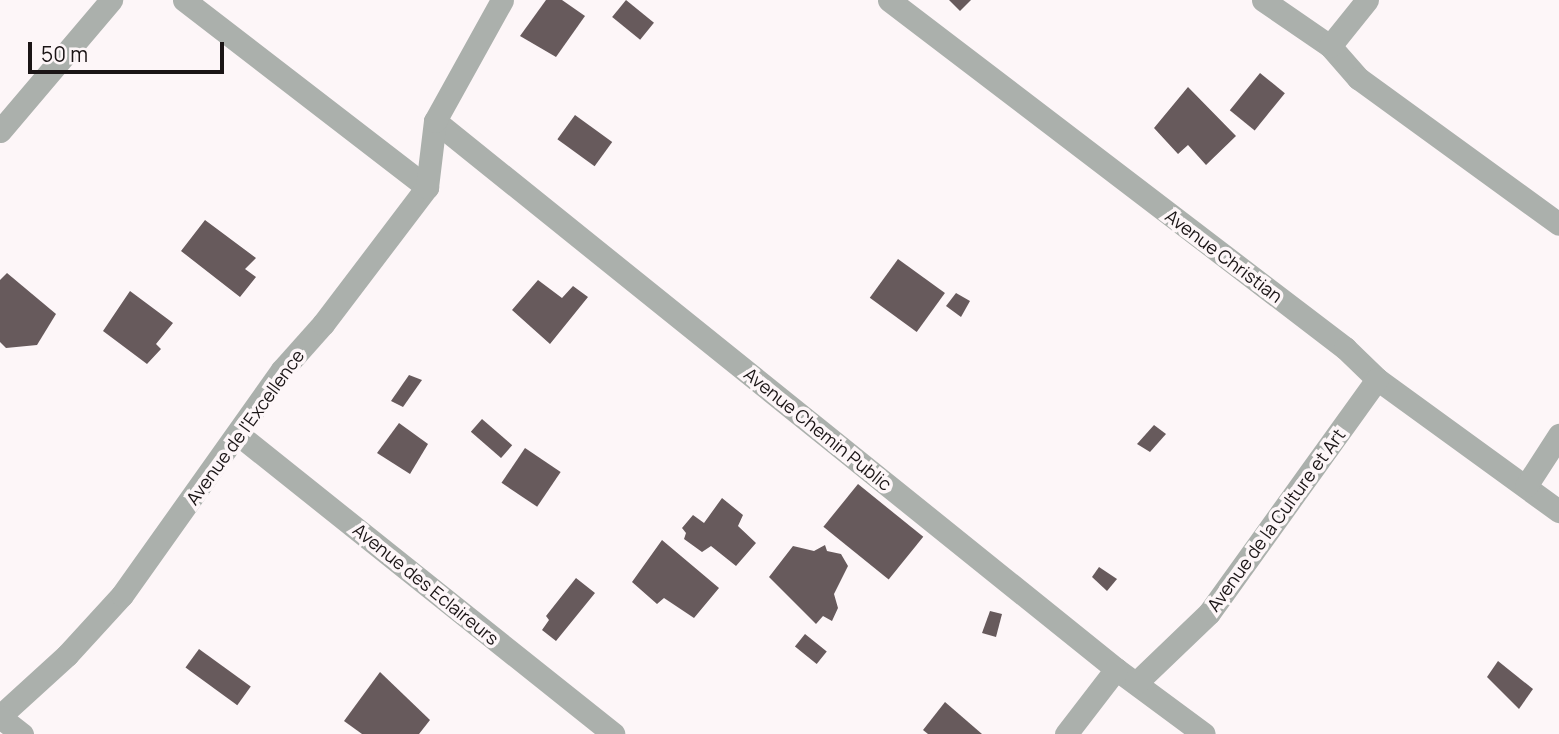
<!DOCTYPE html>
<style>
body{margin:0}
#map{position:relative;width:1559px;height:734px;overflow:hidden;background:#fdf6f8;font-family:Manrope,sans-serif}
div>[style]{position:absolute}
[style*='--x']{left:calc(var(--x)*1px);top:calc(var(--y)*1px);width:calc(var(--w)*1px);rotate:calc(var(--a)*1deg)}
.building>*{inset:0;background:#675a5c;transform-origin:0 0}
.minor>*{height:23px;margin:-11.5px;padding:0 11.5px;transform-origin:11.5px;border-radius:11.5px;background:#abb0ac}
span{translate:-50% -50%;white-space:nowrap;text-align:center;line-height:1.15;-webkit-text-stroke:7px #fdf6f8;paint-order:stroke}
.street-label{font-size:18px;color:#1b1516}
.scale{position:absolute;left:28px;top:42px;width:196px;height:32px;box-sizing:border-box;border:4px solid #1b1516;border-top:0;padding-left:9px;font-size:21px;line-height:24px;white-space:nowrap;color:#1b1516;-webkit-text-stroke:5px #fdf6f8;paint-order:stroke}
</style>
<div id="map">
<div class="building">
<div style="clip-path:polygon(546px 0,562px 0,585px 16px,556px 57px,520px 36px)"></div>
<div style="left:626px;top:0;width:36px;height:22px;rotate:39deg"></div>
<div style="clip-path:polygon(949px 0,971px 0,960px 11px)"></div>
<div style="left:1260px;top:73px;width:32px;height:48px;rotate:39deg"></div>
<div style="clip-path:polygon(1188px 87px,1236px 136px,1206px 165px,1188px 145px,1178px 154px,1154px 128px)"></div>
<div style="left:575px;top:115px;width:46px;height:30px;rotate:36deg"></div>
<div style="clip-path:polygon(205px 220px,256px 258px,245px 269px,256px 277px,240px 297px,181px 251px)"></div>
<div style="left:898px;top:259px;width:58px;height:48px;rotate:36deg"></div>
<div style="clip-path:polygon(7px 273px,56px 314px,37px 345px,6px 348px,0 342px,0 280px)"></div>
<div style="clip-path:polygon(538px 280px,562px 298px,573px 286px,588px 297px,550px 344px,512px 310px)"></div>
<div style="clip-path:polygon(130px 291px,173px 323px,156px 344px,161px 349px,147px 364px,103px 331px)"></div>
<div style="clip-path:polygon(956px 293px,970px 301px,961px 317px,946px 306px)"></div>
<div style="clip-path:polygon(409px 375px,422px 380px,403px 407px,391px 401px)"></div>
<div style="left:482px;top:419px;width:40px;height:17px;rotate:41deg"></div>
<div style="clip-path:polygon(399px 423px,428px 444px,410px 474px,377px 453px)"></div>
<div style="clip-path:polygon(1154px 425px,1166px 434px,1150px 452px,1137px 444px)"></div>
<div style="left:525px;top:448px;width:43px;height:42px;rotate:34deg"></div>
<div style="left:858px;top:484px;width:84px;height:55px;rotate:39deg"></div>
<div style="clip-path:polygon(722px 498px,743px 515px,738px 526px,756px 543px,736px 566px,711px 546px,702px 552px,684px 539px,686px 533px,682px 528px,693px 515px,704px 523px)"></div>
<div style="clip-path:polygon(662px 540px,719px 588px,694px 618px,664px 598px,657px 604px,632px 582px)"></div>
<div style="clip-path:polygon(825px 545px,827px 551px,841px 554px,848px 566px,834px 594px,838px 608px,832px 621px,823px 616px,816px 624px,769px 577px,793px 546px,814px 551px)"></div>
<div style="clip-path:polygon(1099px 567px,1117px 579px,1107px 591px,1092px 577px)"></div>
<div style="clip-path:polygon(576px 578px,595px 593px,556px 641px,542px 630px,549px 620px,546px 616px)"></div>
<div style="clip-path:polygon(990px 611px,1002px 614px,996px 637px,982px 633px)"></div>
<div style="left:805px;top:634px;width:28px;height:16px;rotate:39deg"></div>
<div style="left:199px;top:649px;width:64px;height:23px;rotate:36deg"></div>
<div style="clip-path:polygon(1498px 661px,1533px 689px,1519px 709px,1487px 677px)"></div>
<div style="clip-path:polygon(380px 672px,430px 720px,419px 734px,362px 734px,344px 721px)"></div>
<div style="clip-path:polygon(945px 702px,982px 734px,928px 734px,923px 730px)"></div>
</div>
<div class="minor">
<div style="--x:184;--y:0;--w:307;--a:37.6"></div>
<div style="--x:889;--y:0;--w:574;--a:37.35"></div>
<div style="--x:1345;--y:348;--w:45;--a:44.1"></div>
<div style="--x:1377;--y:379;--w:225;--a:36"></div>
<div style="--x:1263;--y:0;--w:81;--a:34.5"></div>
<div style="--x:1330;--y:46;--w:43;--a:48.8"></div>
<div style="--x:1358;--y:78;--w:248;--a:36"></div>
<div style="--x:1330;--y:46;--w:59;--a:-51.2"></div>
<div style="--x:435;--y:121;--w:874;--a:38.82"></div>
<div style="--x:1116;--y:669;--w:109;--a:36.5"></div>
<div style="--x:0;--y:131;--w:172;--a:-49.7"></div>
<div style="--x:239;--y:435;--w:479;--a:38.6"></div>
<div style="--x:1526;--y:486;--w:61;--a:-57.1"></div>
<div style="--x:1136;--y:683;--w:101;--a:-43.8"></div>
<div style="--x:1209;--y:613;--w:288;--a:-54.3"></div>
<div style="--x:0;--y:716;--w:91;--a:-42.3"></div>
<div style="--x:67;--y:655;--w:81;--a:-47.5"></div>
<div style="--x:122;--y:595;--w:276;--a:-54.6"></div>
<div style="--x:282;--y:370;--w:62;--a:-48.3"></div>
<div style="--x:323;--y:324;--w:172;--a:-52.8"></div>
<div style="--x:427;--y:187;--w:66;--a:-83.1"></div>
<div style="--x:435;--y:121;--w:138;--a:-61"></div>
<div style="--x:0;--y:717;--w:28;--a:38"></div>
<div style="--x:1066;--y:734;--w:82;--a:-52.4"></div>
</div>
<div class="street-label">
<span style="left:1224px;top:256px;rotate:37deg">Avenue Christian</span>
<span style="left:245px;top:427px;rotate:-54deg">Avenue de l'Excellence</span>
<span style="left:818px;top:429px;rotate:39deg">Avenue Chemin Public</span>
<span style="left:1276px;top:520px;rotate:-54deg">Avenue de la Culture et Art</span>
<span style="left:426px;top:584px;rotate:39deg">Avenue des Eclaireurs</span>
</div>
<div class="scale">50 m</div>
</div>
